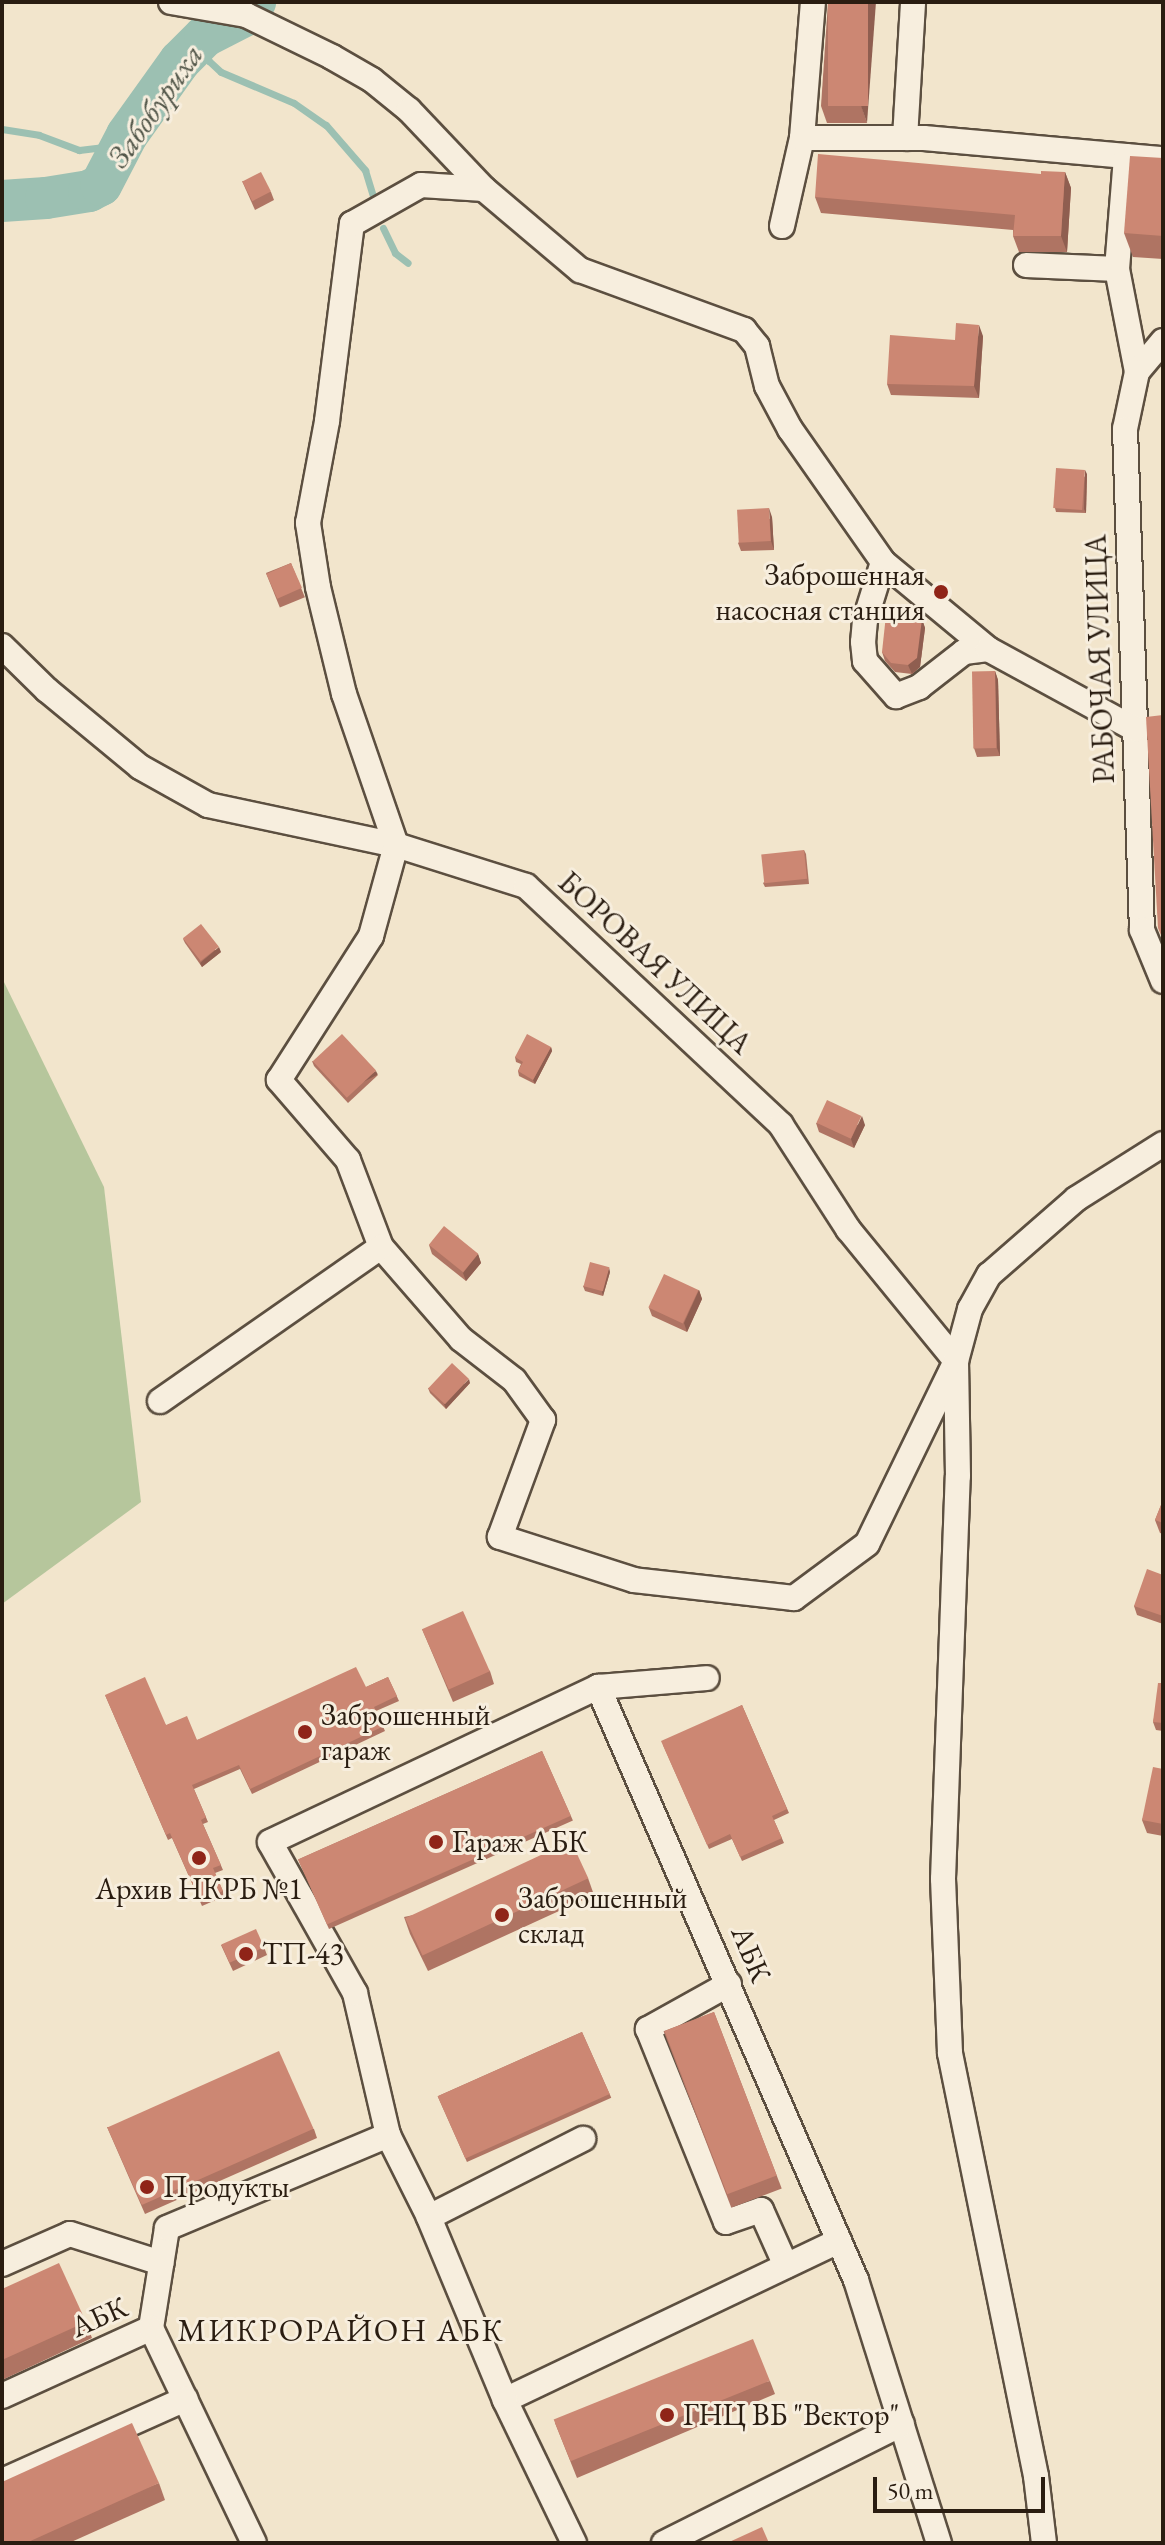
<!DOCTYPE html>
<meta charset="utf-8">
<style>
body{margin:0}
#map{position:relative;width:1165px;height:2545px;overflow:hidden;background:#f2e5cc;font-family:"EB Garamond",serif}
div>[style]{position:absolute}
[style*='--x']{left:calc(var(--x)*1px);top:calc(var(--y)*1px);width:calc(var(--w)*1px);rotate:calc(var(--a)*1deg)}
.green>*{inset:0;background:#b6c69c}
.stream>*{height:7px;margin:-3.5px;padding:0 3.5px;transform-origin:3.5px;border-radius:3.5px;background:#9cc0b2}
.river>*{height:42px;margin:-21px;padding:0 21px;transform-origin:21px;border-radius:21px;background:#9cc0b2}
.roads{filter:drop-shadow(2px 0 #5c4f40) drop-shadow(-2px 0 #5c4f40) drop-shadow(0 2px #5c4f40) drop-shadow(0 -2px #5c4f40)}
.minor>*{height:24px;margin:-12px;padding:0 12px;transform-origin:12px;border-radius:12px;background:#f7eede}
.wall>*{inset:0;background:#af7463;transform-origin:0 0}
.shaded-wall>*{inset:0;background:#8f5e50;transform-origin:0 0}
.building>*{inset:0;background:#cc8773;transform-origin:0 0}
.dots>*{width:22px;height:22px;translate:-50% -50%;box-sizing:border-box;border:4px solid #f7eede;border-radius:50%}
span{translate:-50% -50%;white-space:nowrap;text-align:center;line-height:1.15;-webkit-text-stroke:6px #f7eede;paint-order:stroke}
.poi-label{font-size:30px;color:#2a1d11}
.right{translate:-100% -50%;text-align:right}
.left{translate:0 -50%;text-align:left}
.street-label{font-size:30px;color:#2a1d11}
.water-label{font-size:32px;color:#525649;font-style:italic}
.neighbourhood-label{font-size:32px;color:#2a1d11;letter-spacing:2px}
.frame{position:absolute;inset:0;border:4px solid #2a1d11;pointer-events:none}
.scale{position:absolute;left:873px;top:2477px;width:172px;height:36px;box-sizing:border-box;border:4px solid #2a1d11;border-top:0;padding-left:10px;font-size:24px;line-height:28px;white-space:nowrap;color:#2a1d11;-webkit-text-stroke:6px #f7eede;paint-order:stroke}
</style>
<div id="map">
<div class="green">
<div style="clip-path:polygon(2px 978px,104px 1187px,141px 1502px,2px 1604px)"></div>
</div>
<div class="stream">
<div style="--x:200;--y:41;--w:22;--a:66"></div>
<div style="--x:209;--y:61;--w:16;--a:43"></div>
<div style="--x:221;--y:72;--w:79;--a:23"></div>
<div style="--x:294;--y:103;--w:39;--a:35"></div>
<div style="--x:326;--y:125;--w:60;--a:49.1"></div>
<div style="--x:365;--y:170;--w:34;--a:73"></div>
<div style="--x:2;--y:129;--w:37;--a:9"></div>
<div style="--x:39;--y:135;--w:43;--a:20.6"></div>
<div style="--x:79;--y:150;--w:42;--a:-6.8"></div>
<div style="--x:383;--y:228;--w:28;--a:64"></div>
<div style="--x:395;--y:253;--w:16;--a:38"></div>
</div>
<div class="river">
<div style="--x:2;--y:201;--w:44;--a:-3.9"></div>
<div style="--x:46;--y:198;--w:44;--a:-9.2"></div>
<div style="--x:89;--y:191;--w:13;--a:-27"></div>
<div style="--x:101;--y:185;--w:56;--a:-62.5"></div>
<div style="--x:127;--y:135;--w:91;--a:-54.4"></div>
<div style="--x:180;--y:61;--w:35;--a:-45"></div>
<div style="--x:205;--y:36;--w:46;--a:-27.1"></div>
<div style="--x:246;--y:15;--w:16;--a:-55"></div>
</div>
<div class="roads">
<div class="minor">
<div style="--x:171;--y:2;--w:76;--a:9.8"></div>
<div style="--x:246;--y:15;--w:96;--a:26"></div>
<div style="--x:332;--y:57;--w:46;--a:29.9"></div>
<div style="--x:372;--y:80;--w:48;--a:39"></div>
<div style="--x:409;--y:110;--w:109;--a:46.5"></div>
<div style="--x:484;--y:189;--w:126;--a:40.2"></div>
<div style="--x:580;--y:270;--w:175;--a:20.1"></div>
<div style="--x:744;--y:330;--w:21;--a:51"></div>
<div style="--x:757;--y:346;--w:41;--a:76"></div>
<div style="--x:767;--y:386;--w:49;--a:61.9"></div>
<div style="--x:790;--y:429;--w:162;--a:55"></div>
<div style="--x:883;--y:562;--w:136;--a:39.6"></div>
<div style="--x:802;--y:138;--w:136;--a:-85.4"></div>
<div style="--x:905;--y:138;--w:136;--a:-86.6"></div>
<div style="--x:782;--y:226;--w:90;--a:-77.2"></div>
<div style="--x:802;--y:138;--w:122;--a:0"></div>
<div style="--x:924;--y:138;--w:203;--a:5.1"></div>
<div style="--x:1026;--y:265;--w:91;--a:2.5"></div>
<div style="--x:1117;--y:269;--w:105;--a:79"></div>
<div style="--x:1117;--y:269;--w:113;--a:-85.4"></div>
<div style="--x:1126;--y:156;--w:37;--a:5"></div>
<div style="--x:1163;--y:341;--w:40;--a:130"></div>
<div style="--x:1137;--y:372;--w:58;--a:101.9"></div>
<div style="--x:1125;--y:429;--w:501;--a:88.06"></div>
<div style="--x:1142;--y:930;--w:55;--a:67.6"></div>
<div style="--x:883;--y:562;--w:61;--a:107.2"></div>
<div style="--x:865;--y:620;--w:22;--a:95"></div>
<div style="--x:863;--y:642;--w:19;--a:84"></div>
<div style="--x:865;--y:661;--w:47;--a:48.5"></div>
<div style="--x:896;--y:696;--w:25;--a:-21"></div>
<div style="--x:919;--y:687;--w:57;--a:-37.9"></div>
<div style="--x:964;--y:652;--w:24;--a:-7"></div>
<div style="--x:988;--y:649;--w:167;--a:28.6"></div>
<div style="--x:2;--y:646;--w:63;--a:44.4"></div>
<div style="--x:47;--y:690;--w:121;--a:39.6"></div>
<div style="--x:140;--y:767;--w:78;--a:29.2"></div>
<div style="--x:208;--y:805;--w:192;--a:12"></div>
<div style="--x:396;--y:845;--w:136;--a:17.5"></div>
<div style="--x:526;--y:886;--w:349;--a:43.1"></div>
<div style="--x:781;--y:1125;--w:124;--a:57.2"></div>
<div style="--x:848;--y:1229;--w:171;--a:50.7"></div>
<div style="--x:956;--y:1361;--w:203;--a:115.9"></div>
<div style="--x:867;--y:1544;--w:91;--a:143.5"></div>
<div style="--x:794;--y:1598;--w:161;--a:-173.6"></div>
<div style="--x:634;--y:1580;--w:141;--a:-162.2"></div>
<div style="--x:500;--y:1537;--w:125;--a:-69.8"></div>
<div style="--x:543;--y:1420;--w:49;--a:-125.9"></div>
<div style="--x:514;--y:1380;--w:67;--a:-142.3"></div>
<div style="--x:461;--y:1339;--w:122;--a:-131"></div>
<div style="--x:381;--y:1247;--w:93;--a:-110.8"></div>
<div style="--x:348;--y:1160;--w:106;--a:-130.8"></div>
<div style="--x:279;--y:1080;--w:171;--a:-57.4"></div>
<div style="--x:371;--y:936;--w:94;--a:-74.6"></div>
<div style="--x:396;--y:845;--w:160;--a:-109"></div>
<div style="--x:344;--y:694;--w:110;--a:-103.7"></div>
<div style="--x:318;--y:587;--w:65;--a:-98.9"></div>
<div style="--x:308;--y:523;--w:104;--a:-79.4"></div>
<div style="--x:327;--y:421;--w:199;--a:-82.8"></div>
<div style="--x:352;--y:224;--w:79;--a:-29.5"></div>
<div style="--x:421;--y:185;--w:63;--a:3.6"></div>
<div style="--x:160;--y:1401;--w:269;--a:-34.9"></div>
<div style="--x:598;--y:1687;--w:109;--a:-4.7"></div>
<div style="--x:729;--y:1984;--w:93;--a:150.9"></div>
<div style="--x:648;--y:2029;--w:208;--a:68"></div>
<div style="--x:726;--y:2222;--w:37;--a:-19"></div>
<div style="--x:761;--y:2210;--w:61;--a:65.9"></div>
<div style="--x:429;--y:2217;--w:173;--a:-26.9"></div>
<div style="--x:2;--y:2264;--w:74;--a:-23.8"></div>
<div style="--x:70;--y:2234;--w:96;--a:17.7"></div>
<div style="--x:151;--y:2328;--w:101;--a:-80.9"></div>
<div style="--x:167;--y:2228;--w:240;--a:-22.8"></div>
<div style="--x:2;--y:2396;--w:164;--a:-24.5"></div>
<div style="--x:151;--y:2328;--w:238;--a:64.4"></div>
<div style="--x:505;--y:2400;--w:370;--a:-25.5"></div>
<div style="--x:2;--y:2481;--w:201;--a:-24.1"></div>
<div style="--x:574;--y:2543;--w:159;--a:-115.8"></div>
<div style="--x:505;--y:2400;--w:198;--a:-112.6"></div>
<div style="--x:429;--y:2217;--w:92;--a:-116.6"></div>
<div style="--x:388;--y:2135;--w:146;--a:-103.1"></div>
<div style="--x:355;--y:1993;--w:173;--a:-119.4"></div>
<div style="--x:270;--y:1842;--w:363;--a:-25.3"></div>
<div style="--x:598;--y:1687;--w:647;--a:66.49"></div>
<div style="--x:856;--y:2280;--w:276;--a:72.5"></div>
<div style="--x:664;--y:2543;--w:266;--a:-26.6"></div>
<div style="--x:1044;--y:2543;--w:67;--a:-96.8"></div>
<div style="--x:1036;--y:2476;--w:432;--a:-101.5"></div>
<div style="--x:950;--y:2053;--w:174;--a:-92.3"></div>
<div style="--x:943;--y:1879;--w:403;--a:-87.9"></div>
<div style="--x:958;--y:1476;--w:115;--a:-91"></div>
<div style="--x:956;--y:1361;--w:54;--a:-74.9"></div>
<div style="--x:970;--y:1309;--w:39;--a:-61"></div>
<div style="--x:989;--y:1275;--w:116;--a:-41.1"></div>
<div style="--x:1076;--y:1199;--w:103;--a:-32.3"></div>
</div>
</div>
<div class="wall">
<div style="clip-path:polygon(828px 2px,867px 123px,827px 123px,821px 106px)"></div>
<div style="clip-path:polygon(1163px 158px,1163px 259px,1133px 257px,1124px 233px)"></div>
<div style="clip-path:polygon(1065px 172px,1071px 188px,1067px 252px,1019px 252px,1013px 236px,1013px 230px,821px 213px,815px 197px)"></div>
<div style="clip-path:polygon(242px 181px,271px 192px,274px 200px,255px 210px)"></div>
<div style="clip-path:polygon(983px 336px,979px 398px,891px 395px,887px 384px,955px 340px)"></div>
<div style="clip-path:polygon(1087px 474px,1086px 513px,1056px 512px,1055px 508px)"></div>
<div style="clip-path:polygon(772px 517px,774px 550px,741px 551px,738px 543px)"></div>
<div style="left:291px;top:563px;width:37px;height:27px;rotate:68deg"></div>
<div style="clip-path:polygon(922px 619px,925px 628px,920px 667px,912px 674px,895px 672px,885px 661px,882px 652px)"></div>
<div style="clip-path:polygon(995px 671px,998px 680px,1000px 756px,977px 757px,974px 748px)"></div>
<div style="clip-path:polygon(804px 850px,806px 854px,809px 884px,765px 887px,763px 883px)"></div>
<div style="clip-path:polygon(183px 939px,221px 952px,202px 967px,185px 943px)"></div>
<div style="clip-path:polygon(551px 1047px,552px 1051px,535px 1084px,519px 1076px,518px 1071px,521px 1064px,516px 1062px,515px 1057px)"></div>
<div style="clip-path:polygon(312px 1061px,378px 1075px,348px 1103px,314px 1066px)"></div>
<div style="clip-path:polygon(816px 1123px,865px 1125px,854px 1148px,819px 1132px)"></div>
<div style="clip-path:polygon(429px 1245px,478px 1254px,481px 1263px,466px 1281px,432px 1254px)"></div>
<div style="clip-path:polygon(610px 1272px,603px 1296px,585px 1291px,583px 1286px)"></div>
<div style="clip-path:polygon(699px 1290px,702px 1299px,687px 1332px,652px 1316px,649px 1308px)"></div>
<div style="clip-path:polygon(470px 1383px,446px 1409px,430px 1393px,428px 1388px)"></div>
<div style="clip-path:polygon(1163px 1500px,1163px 1534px,1160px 1533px,1155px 1520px)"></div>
<div style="clip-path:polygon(1163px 1575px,1163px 1624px,1137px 1615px,1134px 1606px)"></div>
<div style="clip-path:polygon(422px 1629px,490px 1671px,494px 1684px,453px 1702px)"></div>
<div style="clip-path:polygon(388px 1677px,399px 1701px,376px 1711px,385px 1731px,252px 1794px,240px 1769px,194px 1789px,208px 1822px,203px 1824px,223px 1870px,215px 1873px,225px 1896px,202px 1906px,172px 1838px,168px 1840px,105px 1695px,197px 1740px,366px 1687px)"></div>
<div style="clip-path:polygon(1163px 1683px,1163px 1731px,1156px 1730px,1153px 1722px)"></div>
<div style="clip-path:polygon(742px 1705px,789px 1813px,774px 1820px,784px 1843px,742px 1861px,732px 1839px,709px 1849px,663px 1745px)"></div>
<div style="left:542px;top:1751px;width:76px;height:267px;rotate:66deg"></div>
<div style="clip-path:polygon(1163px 1769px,1163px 1836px,1147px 1833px,1142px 1820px)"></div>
<div style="clip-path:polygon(588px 1878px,594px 1895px,428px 1971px,410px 1934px,404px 1917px)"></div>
<div style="clip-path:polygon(221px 1945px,264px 1947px,267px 1955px,233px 1971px)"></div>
<div style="left:714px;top:2012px;width:189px;height:54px;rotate:69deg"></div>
<div style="left:582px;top:2032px;width:72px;height:158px;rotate:66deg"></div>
<div style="clip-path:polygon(107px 2127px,314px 2129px,317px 2138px,145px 2214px)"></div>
<div style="clip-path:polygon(2px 2289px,86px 2322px,92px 2338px,2px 2380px)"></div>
<div style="clip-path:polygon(770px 2381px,775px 2394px,577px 2478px,555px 2423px)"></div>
<div style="clip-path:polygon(159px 2483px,165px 2500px,69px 2543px,2px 2543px)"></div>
</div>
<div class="shaded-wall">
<div style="clip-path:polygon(868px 2px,876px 2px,867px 123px,861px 106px)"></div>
<div style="clip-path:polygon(1065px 172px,1071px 188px,1067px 252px,1061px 236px)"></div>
<div style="clip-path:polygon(979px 325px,983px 336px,979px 398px,974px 386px)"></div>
<div style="clip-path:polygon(1085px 470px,1087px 474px,1086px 513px,1084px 509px)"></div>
<div style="clip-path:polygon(769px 508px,772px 517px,774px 550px,771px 541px)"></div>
<div style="clip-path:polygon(922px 619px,925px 628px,920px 667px,912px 674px,908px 665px)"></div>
<div style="clip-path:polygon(995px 671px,998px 680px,1000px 756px,997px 748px)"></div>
<div style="clip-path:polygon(219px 947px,221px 952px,202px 967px,200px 963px)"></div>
<div style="clip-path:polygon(551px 1047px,552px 1051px,535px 1084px,533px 1080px)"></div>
<div style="left:376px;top:1071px;width:4px;height:40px;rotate:63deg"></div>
<div style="clip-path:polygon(862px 1116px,865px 1125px,854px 1148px,851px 1139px)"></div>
<div style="clip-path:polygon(478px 1254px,481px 1263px,466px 1281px,463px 1273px)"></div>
<div style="clip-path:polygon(609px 1267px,610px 1272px,603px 1296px,602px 1292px)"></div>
<div style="clip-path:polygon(699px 1290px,702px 1299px,687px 1332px,684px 1323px)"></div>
<div style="clip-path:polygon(469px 1379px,470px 1383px,446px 1409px,444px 1404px)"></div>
</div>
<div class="building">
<div style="left:828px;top:2px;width:40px;height:104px"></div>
<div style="clip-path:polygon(818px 154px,1041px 174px,1041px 171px,1065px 172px,1061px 236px,1013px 236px,1015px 215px,815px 197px)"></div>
<div style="clip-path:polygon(1130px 156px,1163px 158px,1163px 236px,1124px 233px)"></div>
<div style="left:261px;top:172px;width:22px;height:21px;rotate:63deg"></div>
<div style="clip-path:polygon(956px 323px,979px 325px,974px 386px,887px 384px,890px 335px,955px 340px)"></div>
<div style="left:1056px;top:468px;width:29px;height:40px;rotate:4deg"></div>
<div style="left:769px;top:508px;width:33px;height:32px;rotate:87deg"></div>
<div style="left:291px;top:563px;width:27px;height:27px;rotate:66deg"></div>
<div style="clip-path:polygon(886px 615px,922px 619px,917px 658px,908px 665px,891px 663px,882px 652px)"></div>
<div style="left:995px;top:671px;width:77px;height:23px;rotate:89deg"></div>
<div style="clip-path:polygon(1163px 715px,1163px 940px,1158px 928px,1146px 717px)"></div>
<div style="left:804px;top:850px;width:29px;height:43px;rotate:84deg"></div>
<div style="left:201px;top:924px;width:29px;height:23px;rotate:52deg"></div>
<div style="left:342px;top:1034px;width:50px;height:40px;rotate:47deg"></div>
<div style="clip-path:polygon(527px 1034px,551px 1047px,533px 1080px,518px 1071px,523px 1062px,515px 1057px)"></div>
<div style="left:827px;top:1100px;width:38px;height:25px;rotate:25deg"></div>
<div style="left:444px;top:1226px;width:44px;height:24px;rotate:39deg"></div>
<div style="left:590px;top:1262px;width:20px;height:25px;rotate:15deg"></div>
<div style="left:664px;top:1274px;width:38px;height:37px;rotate:25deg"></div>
<div style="left:452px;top:1363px;width:23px;height:35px;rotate:43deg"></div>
<div style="clip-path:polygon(1163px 1500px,1163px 1523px,1155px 1520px)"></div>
<div style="clip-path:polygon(1147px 1569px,1163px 1575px,1163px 1616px,1134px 1606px)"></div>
<div style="left:463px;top:1611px;width:66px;height:45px;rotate:66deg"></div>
<div style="clip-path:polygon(356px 1667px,366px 1687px,388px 1677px,397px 1696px,374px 1707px,384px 1726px,250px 1789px,239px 1765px,192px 1785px,206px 1817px,201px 1820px,221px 1865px,213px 1868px,223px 1891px,200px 1901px,170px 1833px,166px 1835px,105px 1695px,145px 1677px,166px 1725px,187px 1716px,197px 1740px)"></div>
<div style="clip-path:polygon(1158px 1683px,1163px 1683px,1163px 1723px,1153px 1722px)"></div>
<div style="clip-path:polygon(742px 1705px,787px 1809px,772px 1816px,782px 1838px,740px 1857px,730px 1834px,707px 1845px,661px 1741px)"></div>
<div style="left:542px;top:1751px;width:71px;height:267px;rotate:66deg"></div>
<div style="clip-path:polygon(1153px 1767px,1163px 1769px,1163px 1824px,1142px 1820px)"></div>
<div style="left:571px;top:1841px;width:41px;height:183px;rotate:65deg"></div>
<div style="left:256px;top:1929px;width:20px;height:38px;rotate:66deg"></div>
<div style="left:714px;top:2012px;width:175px;height:53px;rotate:69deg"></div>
<div style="left:582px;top:2032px;width:68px;height:158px;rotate:66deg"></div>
<div style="left:279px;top:2051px;width:85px;height:188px;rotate:66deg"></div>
<div style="clip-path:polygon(59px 2263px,86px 2322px,2px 2360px,2px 2289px)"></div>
<div style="left:753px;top:2339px;width:45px;height:215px;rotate:68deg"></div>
<div style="clip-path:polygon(132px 2423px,159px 2483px,26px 2543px,2px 2543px,2px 2482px)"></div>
<div style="clip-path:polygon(762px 2527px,769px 2543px,727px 2543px)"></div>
</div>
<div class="dots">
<div style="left:941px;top:592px;background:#8f2418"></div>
<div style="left:305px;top:1732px;background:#8f2418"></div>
<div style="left:436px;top:1842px;background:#8f2418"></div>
<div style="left:199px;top:1858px;background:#8f2418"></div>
<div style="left:502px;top:1915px;background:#8f2418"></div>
<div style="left:246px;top:1954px;background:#8f2418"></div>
<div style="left:147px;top:2187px;background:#8f2418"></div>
<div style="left:667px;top:2415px;background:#8f2418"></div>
</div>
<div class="poi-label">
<span class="right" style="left:925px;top:592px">Заброшенная<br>насосная станция</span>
<span class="left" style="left:321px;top:1732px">Заброшенный<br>гараж</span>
<span class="left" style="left:452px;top:1842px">Гараж АБК</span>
<span style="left:199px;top:1889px">Архив НКРБ №1</span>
<span class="left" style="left:518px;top:1915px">Заброшенный<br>склад</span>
<span class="left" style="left:262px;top:1954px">ТП-43</span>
<span class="left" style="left:163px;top:2187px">Продукты</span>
<span class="left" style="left:683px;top:2415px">ГНЦ ВБ "Вектор"</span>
</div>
<div class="street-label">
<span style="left:1100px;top:659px;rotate:-92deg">РАБОЧАЯ УЛИЦА</span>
<span style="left:655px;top:963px;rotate:43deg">БОРОВАЯ УЛИЦА</span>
<span style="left:751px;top:1954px;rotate:67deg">АБК</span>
<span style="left:99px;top:2317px;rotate:-24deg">АБК</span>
</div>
<div class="water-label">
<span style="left:155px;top:106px;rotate:-55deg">Забобуриха</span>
</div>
<div class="neighbourhood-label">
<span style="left:341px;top:2330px">МИКРОРАЙОН АБК</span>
</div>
<div class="frame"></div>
<div class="scale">50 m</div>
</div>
